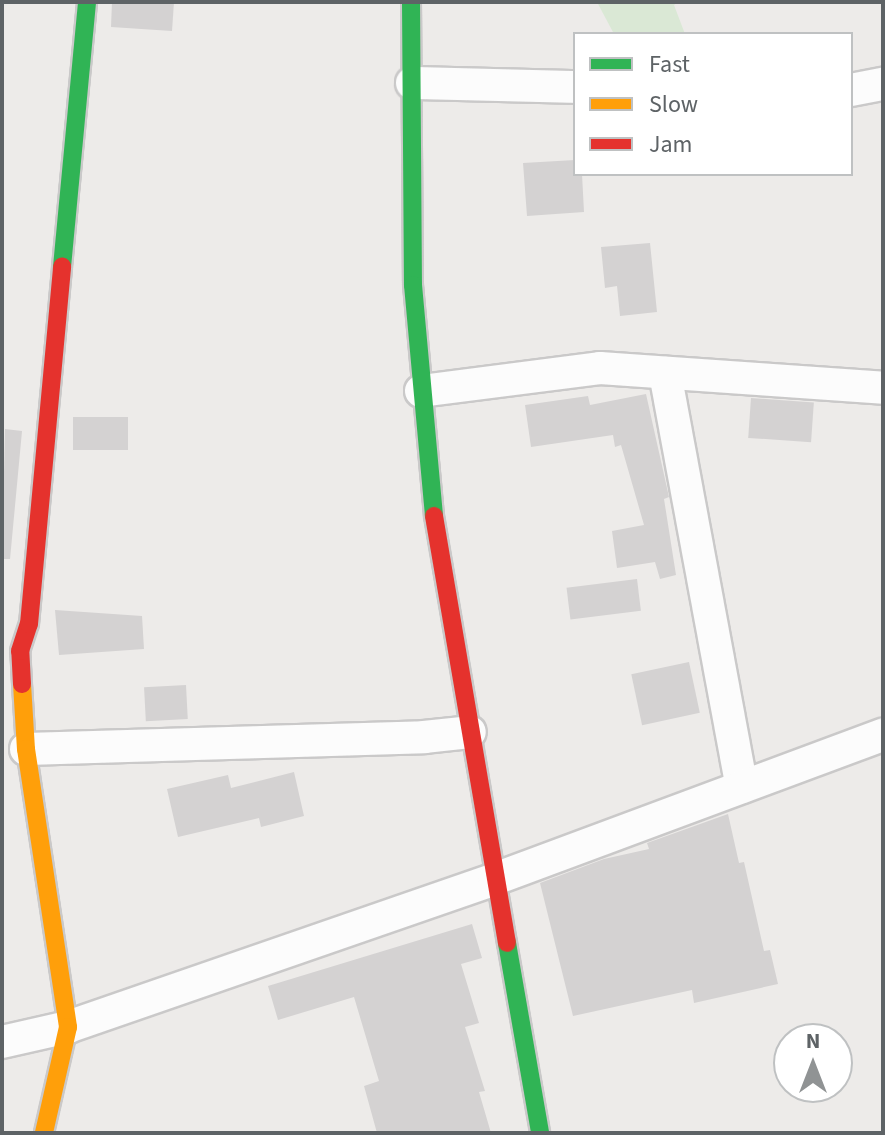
<!DOCTYPE html>
<style>
body{margin:0}
#map{position:relative;width:885px;height:1135px;overflow:hidden;background:#edebe9;font-family:"Source Sans 3",sans-serif}
div>[style]{position:absolute}
[style*='--x']{left:calc(var(--x)*1px);top:calc(var(--y)*1px);width:calc(var(--w)*1px);rotate:calc(var(--a)*1deg)}
.green>*{inset:0;background:#dae8d5}
.building>*{inset:0;background:#d4d2d2;transform-origin:0 0}
.roads{filter:drop-shadow(2px 0 #cac9c9) drop-shadow(-2px 0 #cac9c9) drop-shadow(0 2px #cac9c9) drop-shadow(0 -2px #cac9c9)}
.street>*{height:32px;margin:-16px;padding:0 16px;transform-origin:16px;border-radius:16px;background:#fcfcfc}
.fast>*{height:18px;margin:-9px;padding:0 9px;transform-origin:9px;border-radius:9px;background:#30b455}
.slow>*{height:18px;margin:-9px;padding:0 9px;transform-origin:9px;border-radius:9px;background:#ff9f0a}
.jam>*{height:18px;margin:-9px;padding:0 9px;transform-origin:9px;border-radius:9px;background:#e5322d}
span{translate:-50% -50%;white-space:nowrap;text-align:center;line-height:1.15;-webkit-text-stroke:7px #fff;paint-order:stroke}
.frame{position:absolute;inset:0;border:4px solid #5e6366;pointer-events:none}
.legend{position:absolute;left:573px;top:32px;width:280px;height:144px;box-sizing:border-box;background:#fff;border:2px solid #bfc1c2;margin:0;padding:10px 14px;list-style:none;font-size:24px;color:#5e6366}
.legend li{display:flex;align-items:center;gap:16px;height:40px}
.legend b{width:40px;border:2px solid #bfc1c2}
.north{position:absolute;left:773px;top:1023px;width:80px;height:80px;box-sizing:border-box;background:#fff;border:2px solid #bfc1c2;border-radius:50%;rotate:0deg;font-size:22px;font-weight:700;line-height:32px;text-align:center;color:#5e6366}
.north::after{content:'';display:block;margin:auto;width:28px;height:36px;background:#909394;clip-path:polygon(50% 0,100% 100%,50% 72%,0 100%)}
</style>
<div id="map">
<div class="green">
<div style="clip-path:polygon(597px 2px,678px 2px,674px 5px,685px 34px,614px 34px)"></div>
</div>
<div class="building">
<div style="clip-path:polygon(112px 2px,174px 2px,172px 31px,111px 27px)"></div>
<div style="clip-path:polygon(575px 160px,575px 174px,582px 174px,584px 212px,527px 216px,523px 163px)"></div>
<div style="clip-path:polygon(650px 243px,657px 312px,620px 316px,617px 286px,605px 288px,601px 247px)"></div>
<div style="clip-path:polygon(646px 394px,669px 497px,664px 499px,676px 575px,660px 579px,655px 562px,617px 568px,612px 531px,644px 525px,621px 445px,615px 447px,613px 435px,531px 447px,525px 405px,588px 396px,590px 405px)"></div>
<div style="left:751px;top:398px;width:63px;height:40px;rotate:4deg"></div>
<div style="left:73px;top:417px;width:55px;height:33px"></div>
<div style="clip-path:polygon(5px 429px,22px 431px,10px 559px,2px 559px)"></div>
<div style="left:637px;top:579px;width:32px;height:71px;rotate:83deg"></div>
<div style="clip-path:polygon(55px 610px,142px 616px,144px 649px,59px 655px)"></div>
<div style="left:689px;top:662px;width:52px;height:59px;rotate:78deg"></div>
<div style="left:186px;top:685px;width:34px;height:42px;rotate:87deg"></div>
<div style="clip-path:polygon(294px 772px,304px 816px,261px 827px,259px 818px,178px 837px,167px 789px,228px 775px,231px 788px)"></div>
<div style="clip-path:polygon(728px 814px,739px 863px,744px 862px,764px 951px,770px 950px,778px 984px,694px 1003px,692px 990px,573px 1016px,540px 883px,604px 859px,649px 849px,647px 843px)"></div>
<div style="clip-path:polygon(472px 924px,482px 958px,461px 964px,479px 1023px,465px 1027px,485px 1091px,479px 1092px,491px 1133px,377px 1133px,364px 1086px,379px 1081px,354px 997px,278px 1020px,268px 986px)"></div>
</div>
<div class="roads">
<div class="street">
<div style="--x:412;--y:83;--w:163;--a:1.4"></div>
<div style="--x:851;--y:90;--w:33;--a:-11"></div>
<div style="--x:665;--y:373;--w:421;--a:79.5"></div>
<div style="--x:421;--y:391;--w:180;--a:-7.3"></div>
<div style="--x:600;--y:368;--w:284;--a:4"></div>
<div style="--x:26;--y:749;--w:398;--a:-1.7"></div>
<div style="--x:424;--y:737;--w:46;--a:-6.2"></div>
<div style="--x:2;--y:1042;--w:68;--a:-12.8"></div>
<div style="--x:68;--y:1027;--w:452;--a:-19.1"></div>
<div style="--x:495;--y:879;--w:414;--a:-20.4"></div>
</div>
<div class="fast">
<div style="--x:411;--y:2;--w:283;--a:89.6"></div>
<div style="--x:413;--y:285;--w:232;--a:84.8"></div>
<div style="--x:62;--y:267;--w:266;--a:-84.6"></div>
<div style="--x:507;--y:943;--w:193;--a:80.1"></div>
</div>
<div class="slow">
<div style="--x:22;--y:684;--w:65;--a:86.5"></div>
<div style="--x:26;--y:749;--w:281;--a:81.4"></div>
<div style="--x:68;--y:1027;--w:109;--a:102.8"></div>
</div>
<div class="jam">
<div style="--x:434;--y:516;--w:433;--a:80.3"></div>
<div style="--x:22;--y:684;--w:33;--a:-93"></div>
<div style="--x:20;--y:651;--w:28;--a:-72"></div>
<div style="--x:29;--y:624;--w:359;--a:-84.7"></div>
</div>
</div>
<div class="frame"></div>
<ul class="legend">
<li><b style="height:10px;background:#30b455"></b>Fast</li>
<li><b style="height:10px;background:#ff9f0a"></b>Slow</li>
<li><b style="height:10px;background:#e5322d"></b>Jam</li>
</ul>
<div class="north">N</div>
</div>
